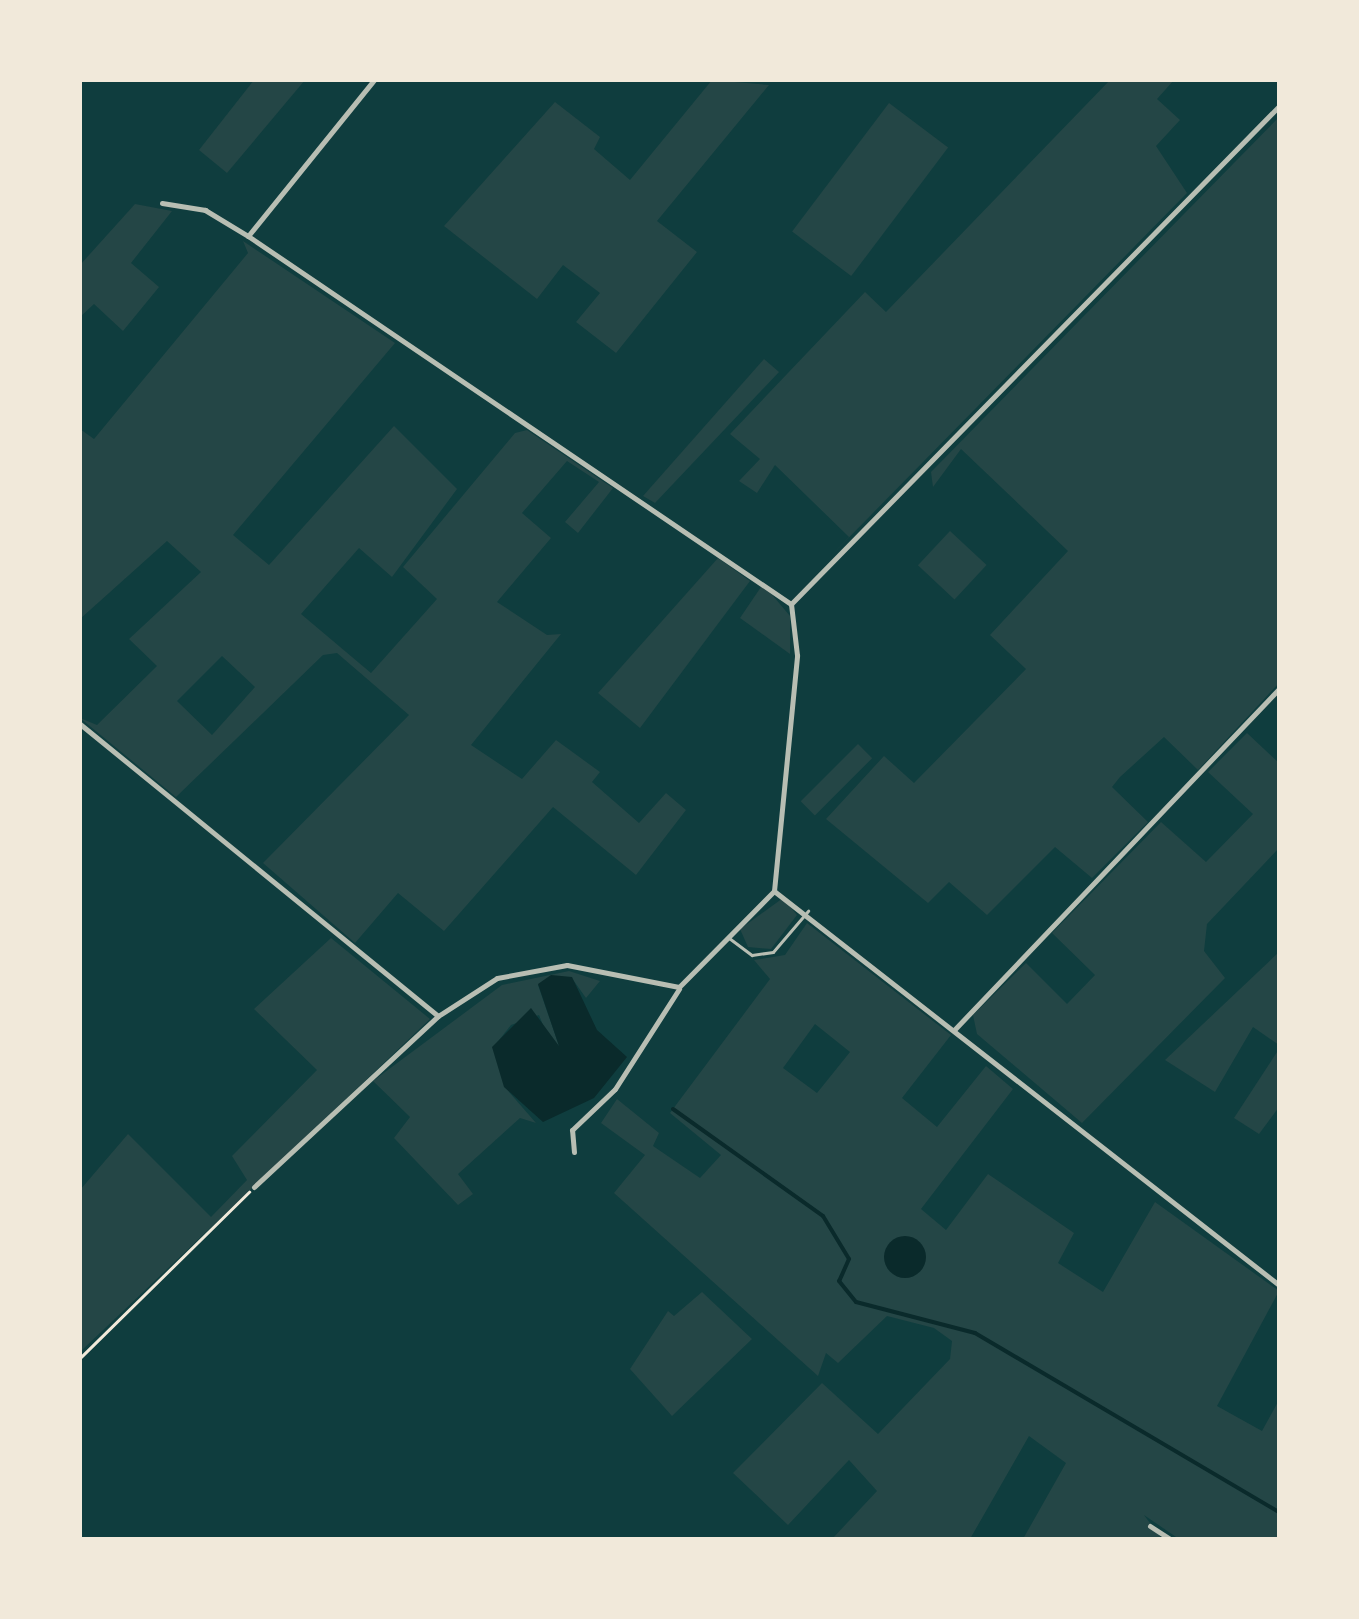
<!DOCTYPE html>
<style>
body{margin:0}
#map{position:relative;width:1359px;height:1619px;overflow:hidden;background:#0f3d3e;font-family:Raleway,sans-serif}
div>[style]{position:absolute}
[style*='--x']{left:calc(var(--x)*1px);top:calc(var(--y)*1px);width:calc(var(--w)*1px);rotate:calc(var(--a)*1deg)}
.green>*{inset:0;background:#244646;transform-origin:0 0}
.water>*{inset:0;background:#0a2a2b}
.round{border-radius:50%}
.stream>*{height:4px;margin:-2px;padding:0 2px;transform-origin:2px;border-radius:2px;background:#0a2a2b}
.path>*{height:2.5px;margin:-1.25px;padding:0 1.25px;transform-origin:1.25px;border-radius:1.25px;background:#f1e9da}
.service>*{height:2.5px;margin:-1.25px;padding:0 1.25px;transform-origin:1.25px;border-radius:1.25px;background:#b8beb3}
.minor>*{height:5px;margin:-2.5px;padding:0 2.5px;transform-origin:2.5px;border-radius:2.5px;background:#b8beb3}
span{translate:-50% -50%;white-space:nowrap;text-align:center;line-height:1.15;-webkit-text-stroke:8px #f1e9da;paint-order:stroke}
.frame{position:absolute;inset:0;border:82px solid #f1e9da;pointer-events:none}
</style>
<div id="map">
<div class="green">
<div style="clip-path:polygon(254px 80px,305px 80px,227px 173px,199px 150px)"></div>
<div style="clip-path:polygon(712px 80px,769px 85px,657px 221px,697px 252px,616px 353px,576px 322px,600px 293px,563px 265px,537px 299px,444px 226px,555px 102px,600px 137px,594px 149px,630px 180px)"></div>
<div style="clip-path:polygon(1110px 80px,1174px 80px,1157px 99px,1180px 120px,1156px 146px,1187px 193px,819px 568px,849px 537px,775px 465px,757px 493px,739px 481px,760px 459px,730px 434px,865px 292px,886px 312px)"></div>
<div style="left:889px;top:103px;width:74px;height:161px;rotate:37deg"></div>
<div style="clip-path:polygon(1279px 117px,1279px 683px,1198px 770px,1164px 737px,1120px 777px,1112px 787px,1148px 822px,1092px 878px,1055px 847px,987px 915px,949px 882px,928px 903px,826px 819px,884px 756px,914px 783px,1026px 669px,990px 635px,1068px 551px,961px 449px,933px 487px,931px 472px)"></div>
<div style="clip-path:polygon(135px 204px,172px 211px,131px 263px,159px 287px,123px 331px,94px 304px,80px 317px,80px 265px)"></div>
<div style="clip-path:polygon(evenodd,243px 241px,395px 343px,233px 535px,269px 565px,394px 426px,457px 489px,392px 577px,359px 548px,301px 614px,371px 673px,437px 599px,403px 567px,515px 433px,527px 430px,613px 488px,578px 533px,565px 522px,599px 482px,567px 461px,522px 513px,551px 538px,497px 602px,547px 635px,561px 634px,471px 745px,522px 779px,556px 740px,600px 772px,592px 782px,639px 823px,666px 793px,686px 810px,636px 875px,553px 807px,444px 931px,398px 893px,355px 943px,263px 863px,409px 715px,337px 653px,323px 655px,176px 797px,80px 718px,97px 725px,157px 666px,129px 639px,201px 572px,167px 541px,80px 619px,80px 429px,94px 439px,248px 253px,243px 241px,222px 656px,255px 687px,212px 735px,177px 701px,222px 656px)"></div>
<div style="clip-path:polygon(764px 359px,779px 372px,655px 503px,643px 496px)"></div>
<div style="left:950px;top:531px;width:50px;height:47px;rotate:43deg"></div>
<div style="clip-path:polygon(718px 558px,750px 581px,640px 728px,598px 693px)"></div>
<div style="clip-path:polygon(763px 584px,790px 616px,790px 654px,740px 618px)"></div>
<div style="clip-path:polygon(1247px 733px,1279px 763px,1279px 848px,1207px 924px,1204px 951px,1225px 978px,1082px 1123px,977px 1034px,973px 1015px,1026px 963px,1067px 1004px,1095px 975px,1052px 933px,1161px 822px,1206px 862px,1253px 814px,1208px 772px)"></div>
<div style="left:858px;top:744px;width:20px;height:81px;rotate:45deg"></div>
<div style="clip-path:polygon(783px 898px,797px 915px,771px 949px,748px 947px,740px 929px)"></div>
<div style="clip-path:polygon(evenodd,807px 923px,951px 1035px,902px 1098px,937px 1127px,986px 1066px,1013px 1089px,921px 1209px,946px 1230px,988px 1174px,1074px 1233px,1058px 1263px,1103px 1292px,1155px 1202px,1279px 1291px,1217px 1406px,1262px 1431px,1279px 1400px,1279px 1539px,1179px 1539px,1144px 1515px,1162px 1539px,1023px 1539px,1066px 1463px,1029px 1436px,970px 1539px,832px 1539px,877px 1491px,849px 1460px,788px 1525px,733px 1473px,822px 1383px,878px 1434px,950px 1359px,952px 1341px,934px 1328px,887px 1316px,838px 1363px,826px 1353px,818px 1376px,614px 1193px,645px 1155px,601px 1123px,617px 1099px,659px 1133px,653px 1146px,700px 1178px,721px 1155px,670px 1113px,770px 979px,754px 960px,785px 955px,807px 923px,815px 1024px,850px 1052px,817px 1093px,783px 1068px,815px 1024px)"></div>
<div style="clip-path:polygon(331px 938px,430px 1019px,80px 1352px,80px 1190px,128px 1134px,211px 1217px,247px 1180px,232px 1156px,317px 1070px,254px 1009px)"></div>
<div style="clip-path:polygon(1279px 952px,1279px 1045px,1253px 1027px,1215px 1092px,1165px 1060px)"></div>
<div style="clip-path:polygon(569px 971px,600px 981px,586px 998px,571px 977px,538px 985px,559px 1046px,552px 1048px,539px 1015px,511px 1025px,496px 1044px,509px 1092px,536px 1123px,520px 1118px,458px 1174px,473px 1194px,458px 1205px,394px 1138px,410px 1117px,373px 1081px,502px 985px)"></div>
<div style="clip-path:polygon(1279px 1049px,1279px 1107px,1259px 1134px,1234px 1118px)"></div>
<div style="clip-path:polygon(702px 1292px,752px 1339px,672px 1416px,630px 1369px,668px 1311px,674px 1316px)"></div>
</div>
<div class="water">
<div style="clip-path:polygon(551px 975px,572px 977px,597px 1030px,627px 1057px,594px 1098px,543px 1122px,504px 1087px,492px 1047px,531px 1008px,559px 1046px,538px 984px)"></div>
<div class="round" style="left:884px;top:1236px;width:42px;height:42px"></div>
</div>
<div class="stream">
<div style="--x:673;--y:1109;--w:184;--a:35.5"></div>
<div style="--x:823;--y:1216;--w:50;--a:58.8"></div>
<div style="--x:849;--y:1259;--w:24;--a:114"></div>
<div style="--x:839;--y:1281;--w:27;--a:51"></div>
<div style="--x:856;--y:1302;--w:123;--a:14.6"></div>
<div style="--x:975;--y:1333;--w:353;--a:30.5"></div>
</div>
<div class="path">
<div style="--x:80;--y:1358;--w:237;--a:-44.5"></div>
</div>
<div class="service">
<div style="--x:728;--y:937;--w:30;--a:37"></div>
<div style="--x:752;--y:955;--w:21;--a:-8"></div>
<div style="--x:773;--y:952;--w:54;--a:-49.5"></div>
</div>
<div class="minor">
<div style="--x:162;--y:203;--w:44;--a:9.2"></div>
<div style="--x:205;--y:210;--w:50;--a:31.2"></div>
<div style="--x:248;--y:236;--w:656;--a:34.13"></div>
<div style="--x:248;--y:236;--w:201;--a:-51.1"></div>
<div style="--x:791;--y:604;--w:697;--a:-45.58"></div>
<div style="--x:80;--y:724;--w:462;--a:39.2"></div>
<div style="--x:774;--y:891;--w:641;--a:37.96"></div>
<div style="--x:774;--y:891;--w:237;--a:-84.4"></div>
<div style="--x:797;--y:655;--w:51;--a:-96.7"></div>
<div style="--x:954;--y:1030;--w:471;--a:-46.4"></div>
<div style="--x:574;--y:1152;--w:22;--a:-95"></div>
<div style="--x:572;--y:1130;--w:59;--a:-43.6"></div>
<div style="--x:615;--y:1089;--w:119;--a:-57.4"></div>
<div style="--x:254;--y:1187;--w:251;--a:-42.9"></div>
<div style="--x:438;--y:1016;--w:70;--a:-32.8"></div>
<div style="--x:497;--y:978;--w:71;--a:-10.5"></div>
<div style="--x:567;--y:965;--w:114;--a:11.1"></div>
<div style="--x:679;--y:987;--w:135;--a:-45.3"></div>
<div style="--x:1150;--y:1526;--w:24;--a:33"></div>
</div>
<div class="frame"></div>
</div>
